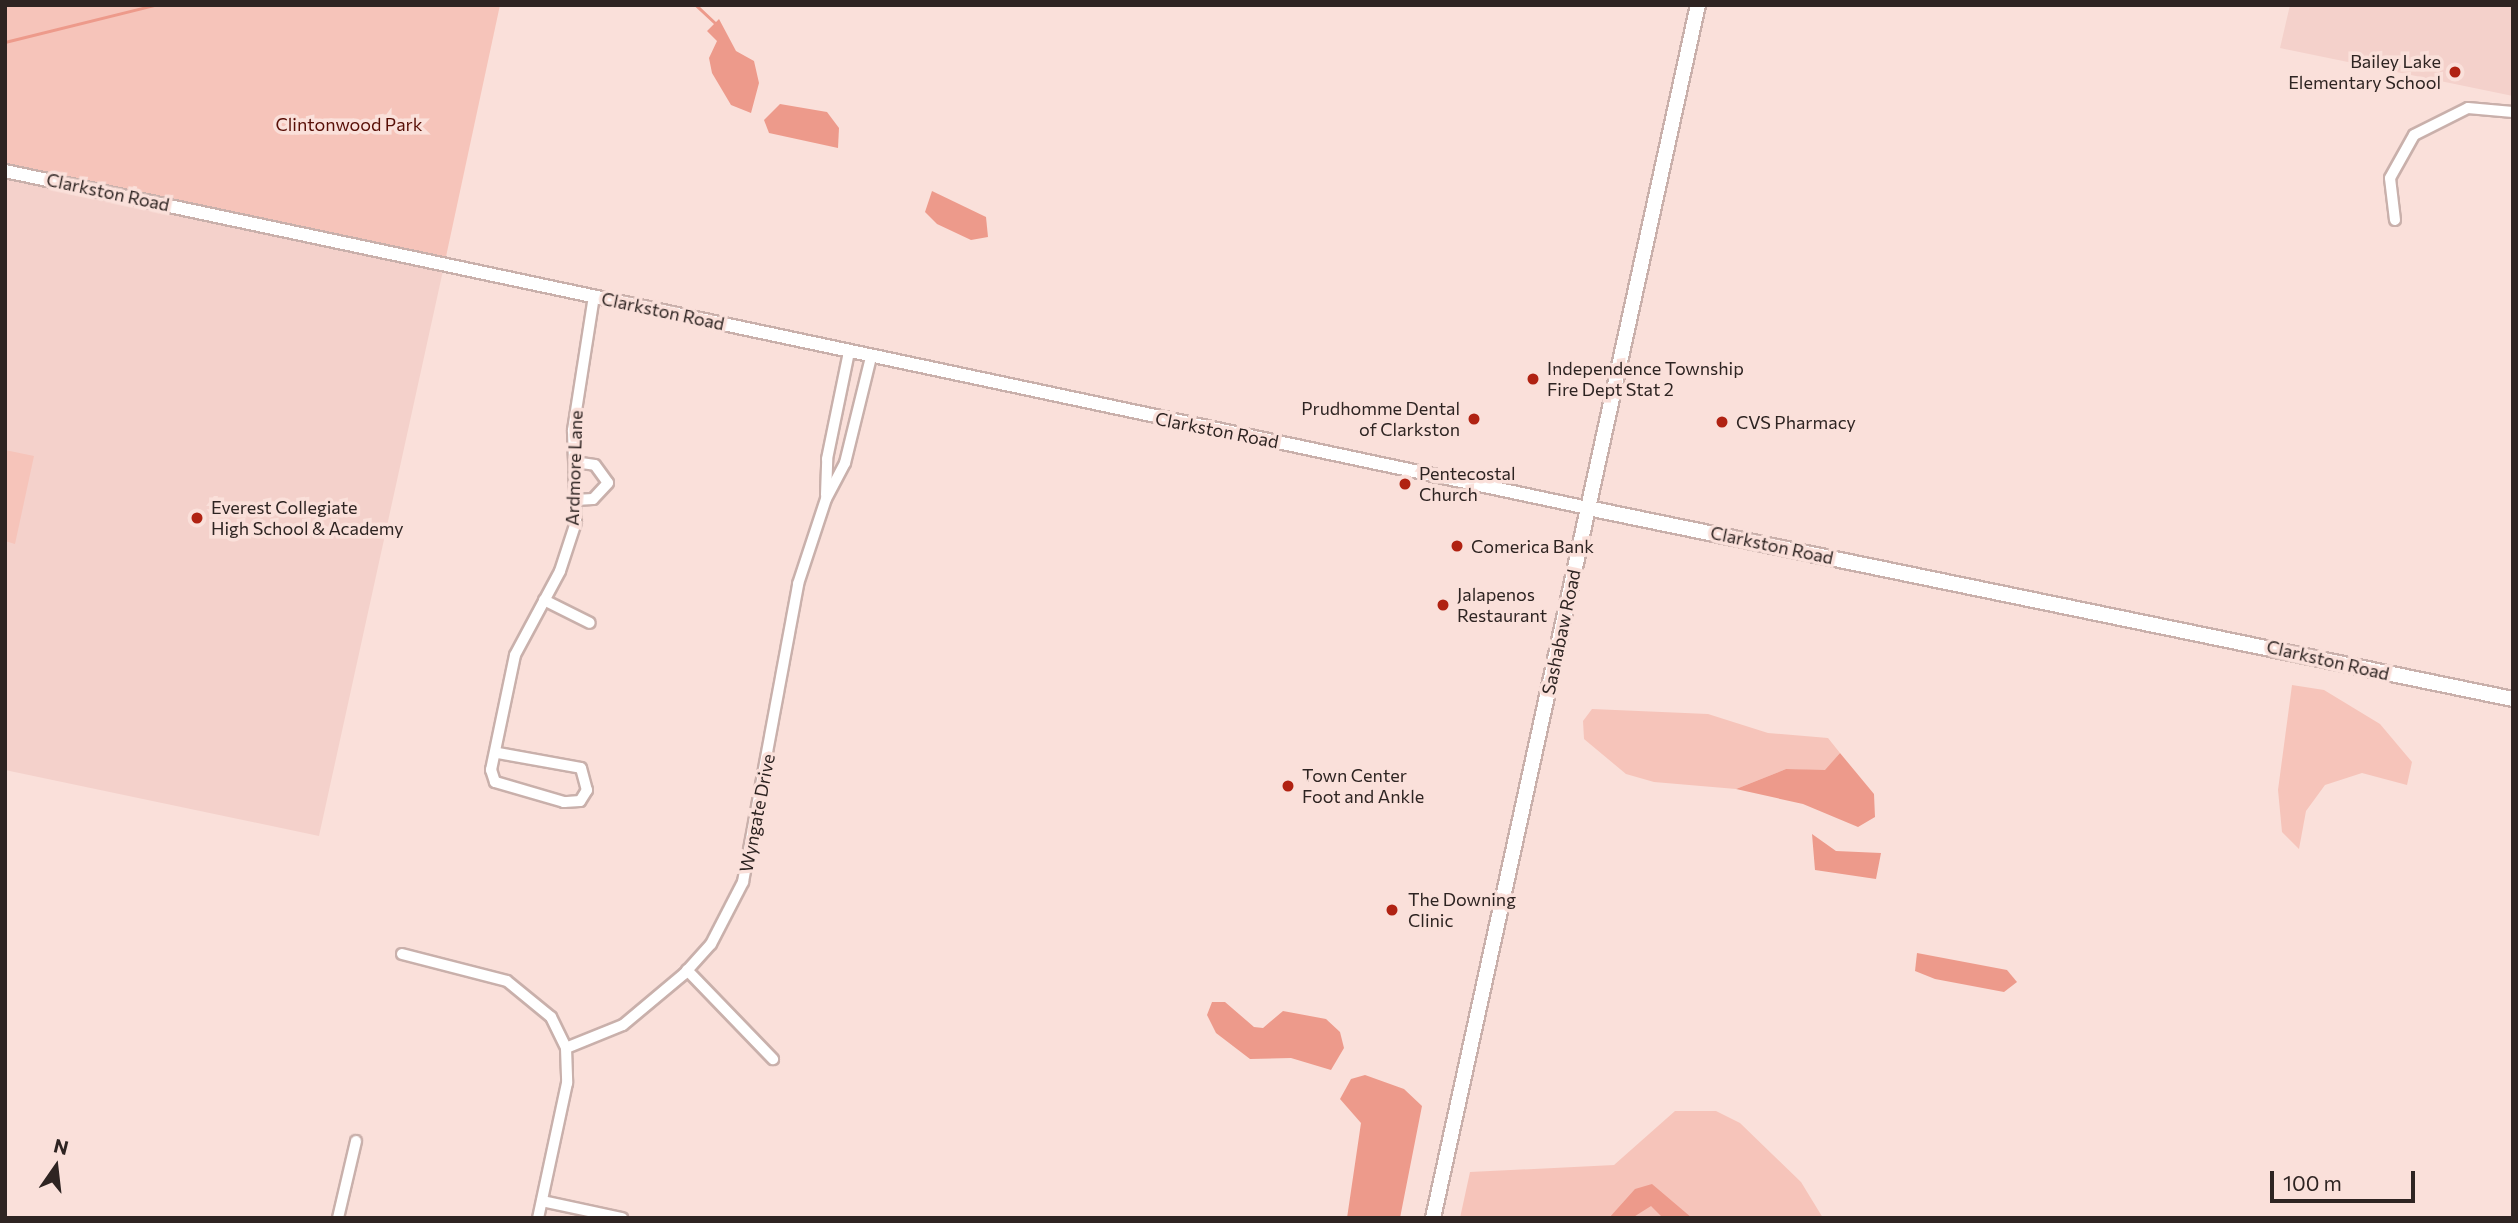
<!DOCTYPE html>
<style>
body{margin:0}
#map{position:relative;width:2518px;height:1223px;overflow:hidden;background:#fae0da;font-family:Commissioner,sans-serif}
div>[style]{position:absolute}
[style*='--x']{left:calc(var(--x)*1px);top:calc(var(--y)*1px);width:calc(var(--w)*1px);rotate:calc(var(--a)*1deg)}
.built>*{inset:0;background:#f4d1cb}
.green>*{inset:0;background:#f6c4ba}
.water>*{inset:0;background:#ed9a8b}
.stream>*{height:2.5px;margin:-1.25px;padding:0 1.25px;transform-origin:1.25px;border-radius:1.25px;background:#ed9a8b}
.roads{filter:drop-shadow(2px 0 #c9b0ab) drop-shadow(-2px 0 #c9b0ab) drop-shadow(0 2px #c9b0ab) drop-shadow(0 -2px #c9b0ab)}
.minor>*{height:10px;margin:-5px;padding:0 5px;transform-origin:5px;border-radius:5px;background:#fff}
.tertiary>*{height:12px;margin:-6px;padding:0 6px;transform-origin:6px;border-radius:6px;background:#fff}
.secondary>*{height:14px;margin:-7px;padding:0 7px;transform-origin:7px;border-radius:7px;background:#fff}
.dots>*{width:19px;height:19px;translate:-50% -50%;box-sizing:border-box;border:4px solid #fae0da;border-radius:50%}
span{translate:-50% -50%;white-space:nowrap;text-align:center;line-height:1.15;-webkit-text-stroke:7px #fae0da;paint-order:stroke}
.poi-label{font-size:18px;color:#2e2422}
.right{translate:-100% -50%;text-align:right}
.left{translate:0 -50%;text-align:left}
.park-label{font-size:18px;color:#580f07}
.street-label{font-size:18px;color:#2e2422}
.frame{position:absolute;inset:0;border:7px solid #2e2422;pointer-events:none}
.north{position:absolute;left:21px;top:1132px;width:70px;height:70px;-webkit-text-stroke:5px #fae0da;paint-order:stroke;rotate:14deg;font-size:19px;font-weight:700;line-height:28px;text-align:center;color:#2e2422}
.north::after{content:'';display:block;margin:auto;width:24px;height:32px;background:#2e2422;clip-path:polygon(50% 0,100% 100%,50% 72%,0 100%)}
.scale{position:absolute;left:2270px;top:1171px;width:145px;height:32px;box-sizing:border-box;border:4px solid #2e2422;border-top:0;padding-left:9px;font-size:21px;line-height:24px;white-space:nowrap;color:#2e2422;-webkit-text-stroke:5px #fae0da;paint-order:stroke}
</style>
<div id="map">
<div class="built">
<div style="clip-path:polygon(2290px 5px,2513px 5px,2513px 96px,2280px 48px)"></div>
<div style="clip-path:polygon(5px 171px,444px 266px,319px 836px,5px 770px)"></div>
</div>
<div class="green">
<div style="clip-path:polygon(5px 5px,500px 5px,444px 266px,5px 171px)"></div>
<div style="clip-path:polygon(5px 450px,34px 456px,15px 544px,5px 541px)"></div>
<div style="clip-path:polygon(2292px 685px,2324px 690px,2380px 724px,2412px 762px,2407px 785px,2362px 773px,2325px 785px,2306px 811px,2299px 849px,2282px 832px,2278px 790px)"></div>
<div style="clip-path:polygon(1592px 709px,1708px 714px,1768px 733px,1828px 738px,1840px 753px,1825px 771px,1786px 769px,1736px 789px,1654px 782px,1626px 774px,1584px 739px,1583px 721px)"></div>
<div style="clip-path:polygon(1675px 1111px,1716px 1111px,1740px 1123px,1801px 1182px,1823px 1218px,1460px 1218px,1470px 1172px,1614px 1165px)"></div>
</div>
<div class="water">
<div style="clip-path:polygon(719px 19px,736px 51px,754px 61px,759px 83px,751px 113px,731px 105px,712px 73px,709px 58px,717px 41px,707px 31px)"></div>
<div style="clip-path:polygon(780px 104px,827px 112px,839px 128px,838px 148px,769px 133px,764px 120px)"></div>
<div style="clip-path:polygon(932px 191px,986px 217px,988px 237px,971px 240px,937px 224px,925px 212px)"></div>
<div style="clip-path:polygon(1840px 753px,1874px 794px,1875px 817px,1858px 827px,1803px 804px,1736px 789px,1786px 769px,1825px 770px)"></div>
<div style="clip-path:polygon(1812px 834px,1836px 851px,1881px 853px,1876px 879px,1815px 870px)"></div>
<div style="clip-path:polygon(1917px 953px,2007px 970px,2017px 982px,2004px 992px,1935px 979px,1915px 971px)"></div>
<div style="clip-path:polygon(1212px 1002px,1225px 1002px,1254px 1027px,1263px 1028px,1283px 1011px,1326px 1019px,1340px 1032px,1344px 1048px,1331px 1070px,1291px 1058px,1250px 1059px,1216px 1033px,1207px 1015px)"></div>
<div style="clip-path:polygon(1365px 1075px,1404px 1089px,1422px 1106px,1400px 1218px,1347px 1218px,1361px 1123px,1340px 1099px,1351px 1079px)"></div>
<div style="clip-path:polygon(1652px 1184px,1692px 1218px,1663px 1218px,1651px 1206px,1632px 1218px,1609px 1218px,1635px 1189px)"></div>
</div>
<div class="stream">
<div style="--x:696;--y:5;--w:26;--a:43"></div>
<div style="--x:5;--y:42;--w:154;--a:-13.9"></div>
</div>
<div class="roads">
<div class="minor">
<div style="--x:2395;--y:220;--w:42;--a:-96.8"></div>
<div style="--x:2390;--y:178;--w:49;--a:-60.8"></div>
<div style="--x:2414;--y:135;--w:60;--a:-26.6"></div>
<div style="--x:2468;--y:108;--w:45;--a:5.1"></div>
<div style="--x:574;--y:462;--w:21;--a:8"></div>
<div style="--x:595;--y:465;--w:22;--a:54"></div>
<div style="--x:608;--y:483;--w:22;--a:133"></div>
<div style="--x:593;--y:499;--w:18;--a:177"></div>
<div style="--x:826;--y:495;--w:36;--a:-88"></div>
<div style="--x:827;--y:459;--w:109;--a:-78.4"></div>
<div style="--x:544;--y:600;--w:51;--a:26.6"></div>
<div style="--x:498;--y:753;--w:84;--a:10.2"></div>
<div style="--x:581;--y:768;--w:23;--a:75"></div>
<div style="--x:587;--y:790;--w:13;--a:122"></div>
<div style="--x:580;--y:801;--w:16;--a:176"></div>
<div style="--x:564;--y:802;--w:72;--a:-163.8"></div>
<div style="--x:495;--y:782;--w:13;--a:-108"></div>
<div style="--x:491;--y:770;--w:117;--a:-78.2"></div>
<div style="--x:515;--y:655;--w:95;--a:-61.8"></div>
<div style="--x:560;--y:571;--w:52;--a:-71.9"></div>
<div style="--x:576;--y:522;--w:92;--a:-91.9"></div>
<div style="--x:573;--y:430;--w:136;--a:-81.1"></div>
<div style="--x:402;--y:954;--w:108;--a:14.4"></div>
<div style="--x:507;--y:981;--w:57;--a:39.3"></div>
<div style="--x:551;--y:1017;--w:34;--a:64"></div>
<div style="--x:566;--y:1048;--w:35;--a:88"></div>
<div style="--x:567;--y:1083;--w:138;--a:102.1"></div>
<div style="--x:687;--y:970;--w:124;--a:46"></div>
<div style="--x:566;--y:1048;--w:61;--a:-22"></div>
<div style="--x:623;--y:1025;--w:80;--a:-39.9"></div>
<div style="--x:684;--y:974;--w:40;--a:-48"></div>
<div style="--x:711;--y:944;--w:70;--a:-62.7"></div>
<div style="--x:743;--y:882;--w:303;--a:-79.5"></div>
<div style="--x:798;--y:584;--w:89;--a:-71.8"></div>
<div style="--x:826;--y:499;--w:41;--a:-62.2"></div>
<div style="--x:845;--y:463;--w:109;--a:-76.2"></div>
<div style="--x:542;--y:1201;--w:82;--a:12"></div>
<div style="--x:338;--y:1218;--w:79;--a:-76.8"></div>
</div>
<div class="tertiary">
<div style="--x:5;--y:171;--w:1618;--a:12.02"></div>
</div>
<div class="secondary">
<div style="--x:1588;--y:508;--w:945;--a:11.67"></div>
<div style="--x:1433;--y:1218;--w:1242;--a:-77.68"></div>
</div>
</div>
<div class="dots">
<div style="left:2455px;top:72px;background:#b02212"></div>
<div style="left:1533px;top:379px;background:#b02212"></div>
<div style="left:1474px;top:419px;background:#b02212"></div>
<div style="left:1722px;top:422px;background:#b02212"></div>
<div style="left:1405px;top:484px;background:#b02212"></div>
<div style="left:197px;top:518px;background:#b02212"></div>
<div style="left:1457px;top:546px;background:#b02212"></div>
<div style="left:1443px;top:605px;background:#b02212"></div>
<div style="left:1288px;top:786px;background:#b02212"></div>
<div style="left:1392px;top:910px;background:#b02212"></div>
</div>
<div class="poi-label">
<span class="right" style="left:2441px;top:72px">Bailey Lake<br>Elementary School</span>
<span class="left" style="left:1547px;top:379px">Independence Township<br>Fire Dept Stat 2</span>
<span class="right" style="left:1460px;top:419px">Prudhomme Dental<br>of Clarkston</span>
<span class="left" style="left:1736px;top:422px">CVS Pharmacy</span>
<span class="left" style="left:1419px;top:484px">Pentecostal<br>Church</span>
<span class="left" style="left:211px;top:518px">Everest Collegiate<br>High School &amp; Academy</span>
<span class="left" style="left:1471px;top:546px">Comerica Bank</span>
<span class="left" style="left:1457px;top:605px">Jalapenos<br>Restaurant</span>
<span class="left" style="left:1302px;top:786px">Town Center<br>Foot and Ankle</span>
<span class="left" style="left:1408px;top:910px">The Downing<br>Clinic</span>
</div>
<div class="park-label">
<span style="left:349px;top:124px">Clintonwood Park</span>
</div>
<div class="street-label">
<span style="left:108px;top:192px;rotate:12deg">Clarkston Road</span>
<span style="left:663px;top:311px;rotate:12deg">Clarkston Road</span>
<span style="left:1217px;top:430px;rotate:11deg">Clarkston Road</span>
<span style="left:574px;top:468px;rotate:-88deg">Ardmore Lane</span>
<span style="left:1772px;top:545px;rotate:12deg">Clarkston Road</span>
<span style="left:1561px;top:632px;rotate:-78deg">Sashabaw Road</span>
<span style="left:2328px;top:660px;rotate:13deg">Clarkston Road</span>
<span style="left:757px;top:813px;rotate:-79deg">Wyngate Drive</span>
</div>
<div class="frame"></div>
<div class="north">N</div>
<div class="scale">100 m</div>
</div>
